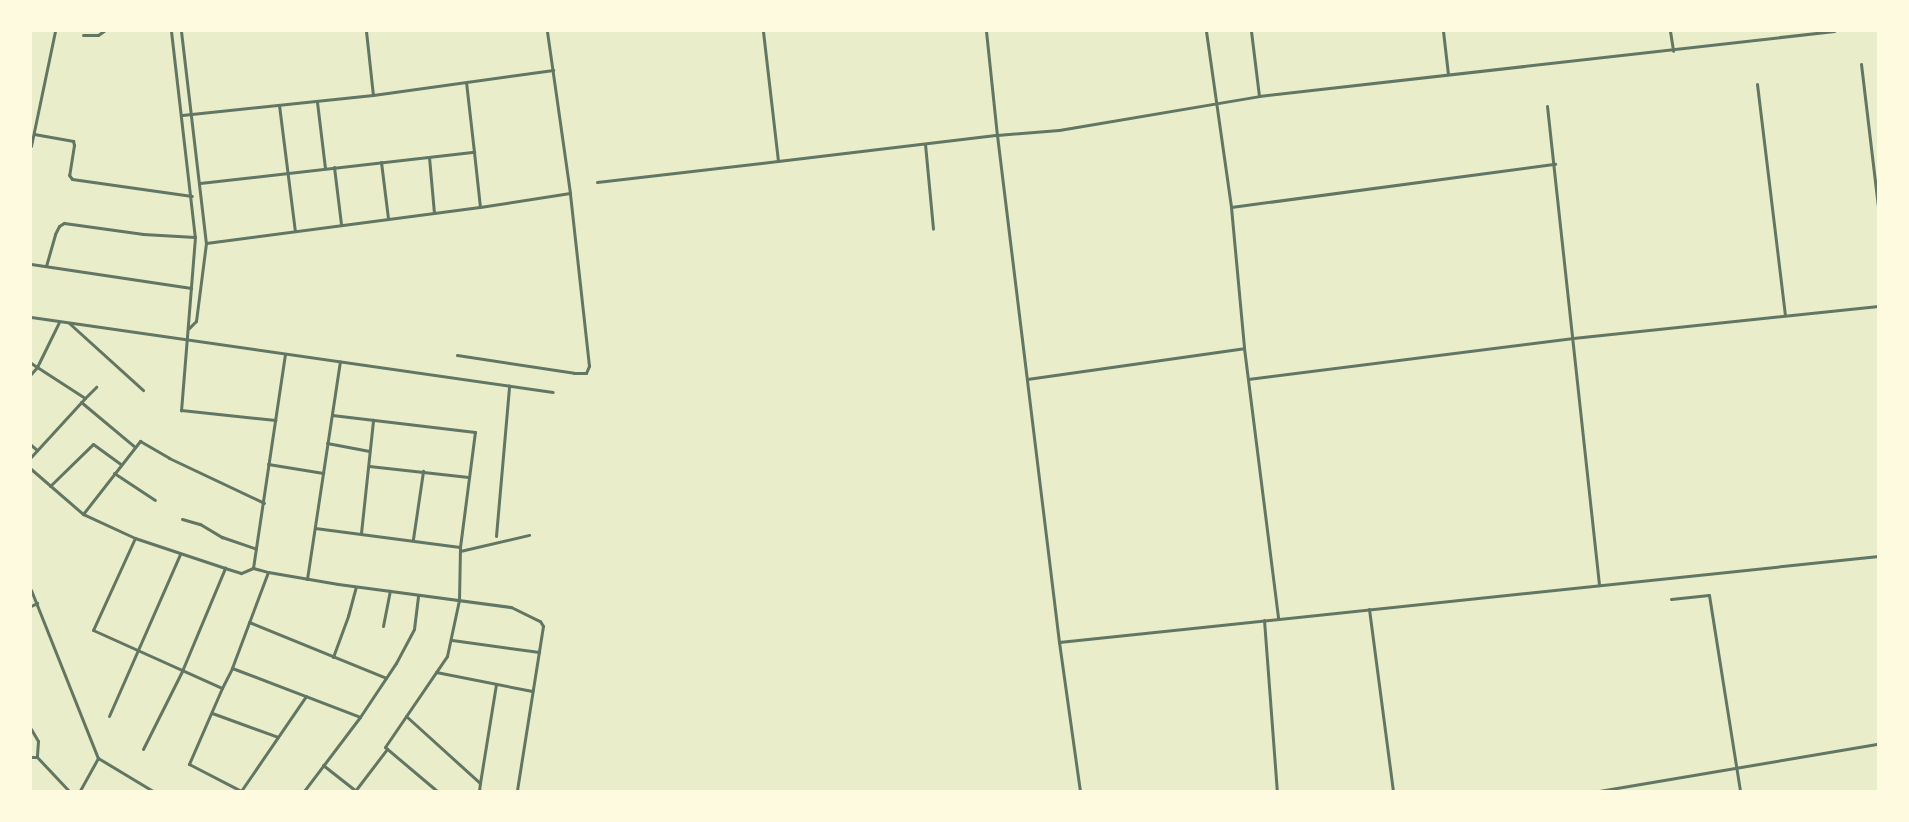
<!DOCTYPE html>
<style>
body{margin:0}
#map{position:relative;width:1909px;height:822px;overflow:hidden;background:#e9edc9;font-family:"Varela Round",sans-serif}
div>[style]{position:absolute}
[style*='--x']{left:calc(var(--x)*1px);top:calc(var(--y)*1px);width:calc(var(--w)*1px);rotate:calc(var(--a)*1deg)}
.minor>*{height:3px;margin:-1.5px;padding:0 1.5px;transform-origin:1.5px;border-radius:1.5px;background:#617663}
span{translate:-50% -50%;white-space:nowrap;text-align:center;line-height:1.15;-webkit-text-stroke:5px #fefae0;paint-order:stroke}
.frame{position:absolute;inset:0;border:32px solid #fefae0;pointer-events:none}
</style>
<div id="map">
<div class="minor">
<div style="--x:171;--y:31;--w:207;--a:83.4"></div>
<div style="--x:195;--y:237;--w:174;--a:94.6"></div>
<div style="--x:181;--y:410;--w:95;--a:6.1"></div>
<div style="--x:181;--y:31;--w:213;--a:83.3"></div>
<div style="--x:206;--y:243;--w:79;--a:97.3"></div>
<div style="--x:196;--y:321;--w:10;--a:135"></div>
<div style="--x:366;--y:31;--w:64;--a:83.8"></div>
<div style="--x:986;--y:31;--w:105;--a:84"></div>
<div style="--x:997;--y:135;--w:511;--a:83.03"></div>
<div style="--x:1059;--y:642;--w:150;--a:82"></div>
<div style="--x:1206;--y:31;--w:178;--a:81.9"></div>
<div style="--x:1231;--y:207;--w:142;--a:84.7"></div>
<div style="--x:1244;--y:348;--w:272;--a:82.8"></div>
<div style="--x:1251;--y:31;--w:65;--a:83"></div>
<div style="--x:1443;--y:31;--w:43;--a:83.4"></div>
<div style="--x:1670;--y:31;--w:20;--a:81"></div>
<div style="--x:83;--y:35;--w:15;--a:0"></div>
<div style="--x:98;--y:35;--w:7;--a:-34"></div>
<div style="--x:1861;--y:64;--w:144;--a:83.2"></div>
<div style="--x:1757;--y:84;--w:233;--a:83.1"></div>
<div style="--x:317;--y:102;--w:66;--a:83.1"></div>
<div style="--x:279;--y:105;--w:127;--a:82.8"></div>
<div style="--x:1547;--y:106;--w:482;--a:83.8"></div>
<div style="--x:182;--y:115;--w:192;--a:-6"></div>
<div style="--x:373;--y:95;--w:182;--a:-7.9"></div>
<div style="--x:34;--y:134;--w:40;--a:10"></div>
<div style="--x:73;--y:141;--w:4;--a:76"></div>
<div style="--x:74;--y:145;--w:30;--a:99"></div>
<div style="--x:69;--y:175;--w:5;--a:53"></div>
<div style="--x:72;--y:179;--w:121;--a:8.1"></div>
<div style="--x:925;--y:144;--w:85;--a:84.6"></div>
<div style="--x:31;--y:146;--w:117;--a:-78.2"></div>
<div style="--x:474;--y:152;--w:55;--a:83.8"></div>
<div style="--x:429;--y:157;--w:56;--a:84.9"></div>
<div style="--x:778;--y:161;--w:221;--a:-6.8"></div>
<div style="--x:997;--y:135;--w:62;--a:-4.6"></div>
<div style="--x:1059;--y:130;--w:203;--a:-9.6"></div>
<div style="--x:1259;--y:96;--w:579;--a:-6.45"></div>
<div style="--x:381;--y:162;--w:56;--a:82.9"></div>
<div style="--x:334;--y:167;--w:57;--a:83"></div>
<div style="--x:597;--y:182;--w:182;--a:-6.6"></div>
<div style="--x:778;--y:161;--w:131;--a:-96.6"></div>
<div style="--x:200;--y:183;--w:276;--a:-6.5"></div>
<div style="--x:474;--y:152;--w:70;--a:-96.5"></div>
<div style="--x:1231;--y:207;--w:327;--a:-7.6"></div>
<div style="--x:206;--y:243;--w:276;--a:-7.5"></div>
<div style="--x:480;--y:207;--w:91;--a:-8.8"></div>
<div style="--x:31;--y:264;--w:162;--a:8.5"></div>
<div style="--x:46;--y:266;--w:33;--a:-74"></div>
<div style="--x:55;--y:234;--w:9;--a:-63"></div>
<div style="--x:59;--y:226;--w:6;--a:-31"></div>
<div style="--x:64;--y:223;--w:80;--a:7.9"></div>
<div style="--x:143;--y:234;--w:52;--a:3.3"></div>
<div style="--x:31;--y:317;--w:527;--a:8.18"></div>
<div style="--x:69;--y:323;--w:100;--a:42.2"></div>
<div style="--x:285;--y:354;--w:216;--a:98.5"></div>
<div style="--x:253;--y:568;--w:16;--a:15"></div>
<div style="--x:268;--y:572;--w:103;--a:110.6"></div>
<div style="--x:232;--y:668;--w:137;--a:20.9"></div>
<div style="--x:360;--y:717;--w:93;--a:127.1"></div>
<div style="--x:457;--y:355;--w:118;--a:8.7"></div>
<div style="--x:574;--y:373;--w:12;--a:0"></div>
<div style="--x:586;--y:373;--w:8;--a:-67"></div>
<div style="--x:589;--y:366;--w:174;--a:-96.3"></div>
<div style="--x:570;--y:193;--w:164;--a:-98.1"></div>
<div style="--x:31;--y:363;--w:7;--a:34"></div>
<div style="--x:37;--y:367;--w:50;--a:-63.9"></div>
<div style="--x:31;--y:374;--w:9;--a:-49"></div>
<div style="--x:37;--y:367;--w:57;--a:32.9"></div>
<div style="--x:85;--y:398;--w:16;--a:-45"></div>
<div style="--x:1027;--y:379;--w:219;--a:-8.1"></div>
<div style="--x:1248;--y:379;--w:328;--a:-7.2"></div>
<div style="--x:1573;--y:338;--w:307;--a:-6"></div>
<div style="--x:81;--y:402;--w:70;--a:39.8"></div>
<div style="--x:327;--y:443;--w:43;--a:10.8"></div>
<div style="--x:31;--y:445;--w:8;--a:40"></div>
<div style="--x:31;--y:457;--w:80;--a:-47.5"></div>
<div style="--x:268;--y:464;--w:56;--a:9.3"></div>
<div style="--x:369;--y:466;--w:100;--a:6.3"></div>
<div style="--x:31;--y:469;--w:69;--a:40.9"></div>
<div style="--x:114;--y:473;--w:49;--a:33.4"></div>
<div style="--x:50;--y:486;--w:60;--a:-44.3"></div>
<div style="--x:93;--y:444;--w:34;--a:36"></div>
<div style="--x:182;--y:519;--w:19;--a:16"></div>
<div style="--x:200;--y:524;--w:26;--a:31"></div>
<div style="--x:222;--y:537;--w:36;--a:19"></div>
<div style="--x:315;--y:528;--w:146;--a:7.5"></div>
<div style="--x:460;--y:547;--w:116;--a:-82.6"></div>
<div style="--x:475;--y:432;--w:144;--a:-173.2"></div>
<div style="--x:361;--y:533;--w:114;--a:-83.9"></div>
<div style="--x:496;--y:536;--w:151;--a:-85"></div>
<div style="--x:135;--y:538;--w:101;--a:114.5"></div>
<div style="--x:93;--y:630;--w:141;--a:24.2"></div>
<div style="--x:222;--y:688;--w:22;--a:-63"></div>
<div style="--x:413;--y:539;--w:69;--a:-81.6"></div>
<div style="--x:460;--y:551;--w:71;--a:-13.1"></div>
<div style="--x:253;--y:568;--w:13;--a:157"></div>
<div style="--x:241;--y:573;--w:17;--a:-163"></div>
<div style="--x:225;--y:568;--w:95;--a:-161.6"></div>
<div style="--x:135;--y:538;--w:57;--a:-155.2"></div>
<div style="--x:83;--y:514;--w:93;--a:-52"></div>
<div style="--x:140;--y:441;--w:34;--a:30"></div>
<div style="--x:169;--y:458;--w:105;--a:25.3"></div>
<div style="--x:268;--y:572;--w:71;--a:9.7"></div>
<div style="--x:338;--y:584;--w:175;--a:7.6"></div>
<div style="--x:511;--y:607;--w:32;--a:26"></div>
<div style="--x:540;--y:621;--w:6;--a:59"></div>
<div style="--x:543;--y:626;--w:167;--a:99"></div>
<div style="--x:307;--y:579;--w:220;--a:-81.4"></div>
<div style="--x:31;--y:590;--w:181;--a:68.3"></div>
<div style="--x:98;--y:758;--w:38;--a:119"></div>
<div style="--x:1671;--y:599;--w:38;--a:-6"></div>
<div style="--x:1709;--y:595;--w:198;--a:81"></div>
<div style="--x:31;--y:606;--w:7;--a:-27"></div>
<div style="--x:1369;--y:609;--w:184;--a:82.5"></div>
<div style="--x:1264;--y:620;--w:171;--a:85.7"></div>
<div style="--x:249;--y:622;--w:148;--a:22.2"></div>
<div style="--x:383;--y:626;--w:36;--a:-79"></div>
<div style="--x:452;--y:640;--w:88;--a:7.9"></div>
<div style="--x:1059;--y:642;--w:824;--a:-5.99"></div>
<div style="--x:333;--y:657;--w:44;--a:-69.9"></div>
<div style="--x:348;--y:616;--w:30;--a:-75"></div>
<div style="--x:436;--y:672;--w:98;--a:11.2"></div>
<div style="--x:222;--y:688;--w:83;--a:113.5"></div>
<div style="--x:189;--y:764;--w:59;--a:27.4"></div>
<div style="--x:212;--y:713;--w:70;--a:20"></div>
<div style="--x:109;--y:716;--w:177;--a:-66.3"></div>
<div style="--x:406;--y:716;--w:100;--a:42.2"></div>
<div style="--x:480;--y:783;--w:100;--a:-80.8"></div>
<div style="--x:360;--y:717;--w:65;--a:-56.3"></div>
<div style="--x:396;--y:663;--w:38;--a:-62"></div>
<div style="--x:414;--y:629;--w:34;--a:-83"></div>
<div style="--x:31;--y:729;--w:14;--a:60"></div>
<div style="--x:38;--y:741;--w:16;--a:94"></div>
<div style="--x:143;--y:749;--w:87;--a:-63.4"></div>
<div style="--x:182;--y:671;--w:112;--a:-67.3"></div>
<div style="--x:31;--y:757;--w:6;--a:0"></div>
<div style="--x:37;--y:757;--w:47;--a:46.7"></div>
<div style="--x:98;--y:758;--w:64;--a:31"></div>
<div style="--x:323;--y:765;--w:42;--a:38.2"></div>
<div style="--x:241;--y:791;--w:115;--a:-55.6"></div>
<div style="--x:355;--y:791;--w:53;--a:-52.7"></div>
<div style="--x:437;--y:791;--w:68;--a:-139.8"></div>
<div style="--x:385;--y:747;--w:110;--a:-55.7"></div>
<div style="--x:447;--y:656;--w:57;--a:-77.9"></div>
<div style="--x:459;--y:600;--w:53;--a:-88.9"></div>
<div style="--x:479;--y:791;--w:8;--a:-83"></div>
<div style="--x:1599;--y:791;--w:283;--a:-9.6"></div>
</div>
<div class="frame"></div>
</div>
